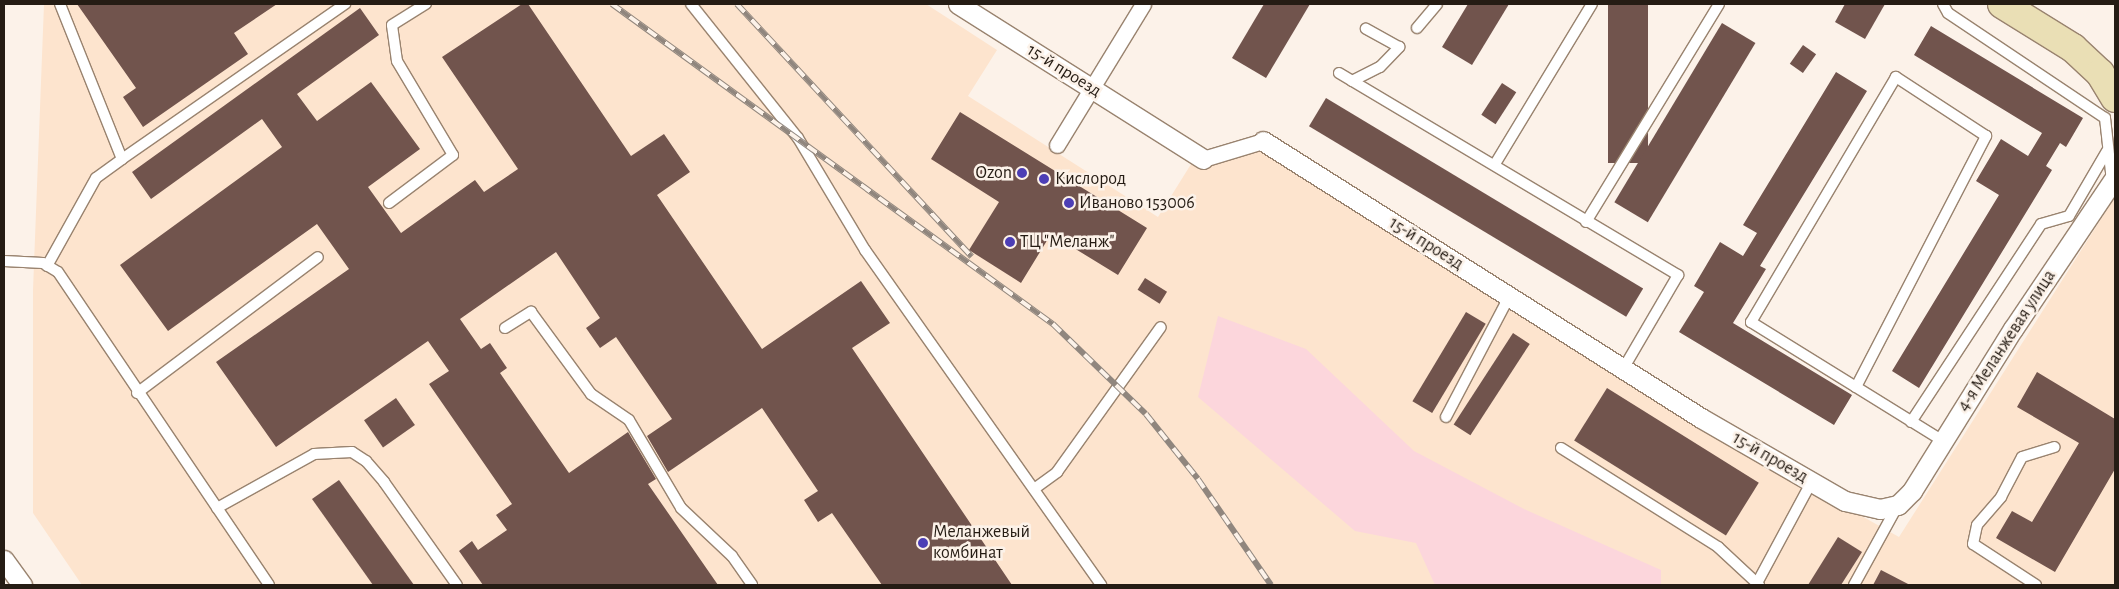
<!DOCTYPE html>
<meta charset="utf-8">
<style>
body{margin:0}
#map{position:relative;width:2119px;height:589px;overflow:hidden;background:#fcf2e9;font-family:"Alegreya Sans",sans-serif}
div>[style]{position:absolute}
[style*='--x']{left:calc(var(--x)*1px);top:calc(var(--y)*1px);width:calc(var(--w)*1px);rotate:calc(var(--a)*1deg)}
.built>*{inset:0;background:#fde4ce}
.green>*{inset:0;background:#fcd6dc}
.building>*{inset:0;background:#71544d;transform-origin:0 0}
.roads{filter:drop-shadow(1px 0 #99836f) drop-shadow(-1px 0 #99836f) drop-shadow(0 1px #99836f) drop-shadow(0 -1px #99836f)}
.service>*{height:10px;margin:-5px;padding:0 5px;transform-origin:5px;border-radius:5px;background:#fff}
.pedestrian>*{height:15px;margin:-7.5px;padding:0 7.5px;transform-origin:7.5px;border-radius:7.5px;background:#fff}
.minor>*{height:19px;margin:-9.5px;padding:0 9.5px;transform-origin:9.5px;border-radius:9.5px;background:#fff}
.secondary>*{height:28px;margin:-14px;padding:0 14px;transform-origin:14px;border-radius:14px;background:#eadfb5}
.rail>*{height:5.5px;margin-top:-2.75px;transform-origin:0;background:repeating-linear-gradient(90deg,#fcf2e9 0 11px,#90867e 0 22px);box-sizing:border-box;border-block:1px solid #90867e}
.dots>*{width:14px;height:14px;translate:-50% -50%;box-sizing:border-box;border:2px solid #fcf2e9;border-radius:50%}
span{translate:-50% -50%;white-space:nowrap;text-align:center;line-height:1.15;-webkit-text-stroke:5px #fcf2e9;paint-order:stroke}
.street-label{font-size:18px;color:#251c14}
.poi-label{font-size:18px;color:#251c14}
.right{translate:-100% -50%;text-align:right}
.left{translate:0 -50%;text-align:left}
.frame{position:absolute;inset:0;border:5px solid #251c14;pointer-events:none}
</style>
<div id="map">
<div class="built">
<div style="clip-path:polygon(44px 4px,926px 4px,997px 50px,968px 96px,1158px 217px,1193px 161px,1262px 148px,1698px 424px,1899px 537px,2115px 197px,2115px 585px,82px 585px,33px 513px,33px 290px)"></div>
</div>
<div class="green">
<div style="clip-path:polygon(1218px 316px,1306px 349px,1414px 451px,1524px 509px,1661px 570px,1661px 585px,1435px 585px,1416px 543px,1355px 531px,1198px 397px)"></div>
</div>
<div class="building">
<div style="clip-path:polygon(77px 4px,277px 4px,234px 33px,248px 54px,143px 127px,123px 97px,136px 88px)"></div>
<div style="clip-path:polygon(522px 4px,528px 4px,631px 156px,664px 134px,690px 172px,657px 195px,762px 349px,861px 281px,890px 323px,852px 348px,1012px 585px,882px 585px,832px 513px,818px 522px,804px 500px,818px 491px,762px 408px,668px 472px,647px 436px,672px 419px,616px 337px,600px 348px,586px 328px,600px 318px,556px 252px,460px 319px,481px 349px,490px 343px,507px 368px,500px 373px,569px 473px,628px 432px,656px 479px,648px 484px,718px 585px,483px 585px,459px 551px,472px 541px,478px 550px,507px 530px,496px 515px,512px 504px,429px 384px,449px 371px,428px 341px,276px 447px,216px 362px,349px 269px,317px 224px,168px 331px,120px 265px,282px 147px,262px 119px,151px 199px,132px 172px,360px 8px,379px 35px,297px 94px,317px 121px,371px 82px,420px 149px,368px 187px,401px 233px,475px 180px,484px 192px,518px 169px,442px 57px)"></div>
<div style="clip-path:polygon(1264px 4px,1310px 4px,1266px 78px,1232px 58px)"></div>
<div style="clip-path:polygon(1468px 4px,1509px 4px,1472px 65px,1442px 47px)"></div>
<div style="left:1608px;top:4px;width:40px;height:159px"></div>
<div style="clip-path:polygon(1845px 4px,1885px 4px,1865px 39px,1835px 22px)"></div>
<div style="left:1722px;top:23px;width:39px;height:209px;rotate:31deg"></div>
<div style="clip-path:polygon(1931px 26px,2083px 118px,2066px 147px,2060px 143px,2046px 166px,2052px 170px,1919px 388px,1892px 371px,1999px 195px,1976px 181px,2001px 139px,2028px 156px,2042px 133px,1914px 55px)"></div>
<div style="left:1803px;top:45px;width:16px;height:23px;rotate:35deg"></div>
<div style="clip-path:polygon(1836px 72px,1867px 91px,1760px 266px,1766px 269px,1733px 323px,1852px 395px,1834px 425px,1679px 332px,1704px 292px,1694px 286px,1720px 242px,1743px 256px,1757px 233px,1743px 225px)"></div>
<div style="left:1502px;top:83px;width:17px;height:38px;rotate:33deg"></div>
<div style="left:1326px;top:98px;width:370px;height:33px;rotate:31deg"></div>
<div style="clip-path:polygon(960px 112px,1147px 228px,1118px 275px,1051px 234px,1021px 283px,969px 250px,999px 202px,931px 159px)"></div>
<div style="left:1145px;top:278px;width:26px;height:14px;rotate:32deg"></div>
<div style="left:1466px;top:312px;width:23px;height:104px;rotate:31deg"></div>
<div style="left:1513px;top:333px;width:20px;height:109px;rotate:33deg"></div>
<div style="clip-path:polygon(2037px 372px,2115px 419px,2115px 469px,2055px 572px,1996px 538px,2012px 511px,2032px 522px,2079px 443px,2017px 407px)"></div>
<div style="left:1607px;top:388px;width:179px;height:62px;rotate:32deg"></div>
<div style="left:396px;top:398px;width:33px;height:39px;rotate:55deg"></div>
<div style="clip-path:polygon(339px 480px,414px 585px,373px 585px,312px 499px)"></div>
<div style="clip-path:polygon(1838px 537px,1862px 552px,1841px 585px,1808px 585px)"></div>
<div style="clip-path:polygon(1881px 570px,1910px 585px,1873px 585px)"></div>
</div>
<div class="roads">
<div class="service">
<div style="--x:60;--y:4;--w:167;--a:68.2"></div>
<div style="--x:122;--y:159;--w:272;--a:-34.8"></div>
<div style="--x:691;--y:4;--w:171;--a:51.4"></div>
<div style="--x:798;--y:138;--w:131;--a:59.1"></div>
<div style="--x:865;--y:250;--w:410;--a:54.8"></div>
<div style="--x:1943;--y:4;--w:10;--a:61"></div>
<div style="--x:1948;--y:13;--w:189;--a:33.8"></div>
<div style="--x:2105;--y:118;--w:63;--a:83.7"></div>
<div style="--x:1417;--y:28;--w:31;--a:-50"></div>
<div style="--x:1339;--y:73;--w:395;--a:30.8"></div>
<div style="--x:1678;--y:275;--w:109;--a:120.3"></div>
<div style="--x:1352;--y:81;--w:31;--a:-27"></div>
<div style="--x:1380;--y:67;--w:28;--a:-46"></div>
<div style="--x:1399;--y:47;--w:38;--a:-151"></div>
<div style="--x:1495;--y:164;--w:187;--a:-58.8"></div>
<div style="--x:389;--y:203;--w:80;--a:-36.9"></div>
<div style="--x:453;--y:155;--w:109;--a:-120.8"></div>
<div style="--x:397;--y:61;--w:36;--a:-98"></div>
<div style="--x:392;--y:25;--w:40;--a:-32"></div>
<div style="--x:1586;--y:222;--w:255;--a:-58.6"></div>
<div style="--x:4;--y:261;--w:39;--a:3"></div>
<div style="--x:43;--y:263;--w:17;--a:31"></div>
<div style="--x:58;--y:272;--w:377;--a:56"></div>
<div style="--x:47;--y:266;--w:101;--a:-60.9"></div>
<div style="--x:96;--y:178;--w:32;--a:-36"></div>
<div style="--x:505;--y:328;--w:31;--a:-32"></div>
<div style="--x:531;--y:312;--w:102;--a:53.8"></div>
<div style="--x:591;--y:394;--w:46;--a:34.4"></div>
<div style="--x:629;--y:420;--w:102;--a:59.4"></div>
<div style="--x:681;--y:508;--w:70;--a:43.3"></div>
<div style="--x:732;--y:556;--w:35;--a:55"></div>
<div style="--x:1856;--y:387;--w:283;--a:-62.6"></div>
<div style="--x:1986;--y:136;--w:108;--a:-146.8"></div>
<div style="--x:1896;--y:77;--w:285;--a:120.6"></div>
<div style="--x:1751;--y:322;--w:123;--a:31.8"></div>
<div style="--x:1856;--y:387;--w:102;--a:31.8"></div>
<div style="--x:137;--y:393;--w:226;--a:-36.9"></div>
<div style="--x:1446;--y:417;--w:136;--a:-62.3"></div>
<div style="--x:1911;--y:422;--w:237;--a:-56.7"></div>
<div style="--x:2041;--y:224;--w:29;--a:-16"></div>
<div style="--x:2069;--y:216;--w:75;--a:-59.7"></div>
<div style="--x:1561;--y:448;--w:186;--a:32.2"></div>
<div style="--x:1718;--y:547;--w:56;--a:42.8"></div>
<div style="--x:1034;--y:489;--w:29;--a:-36"></div>
<div style="--x:1057;--y:472;--w:178;--a:-54.4"></div>
<div style="--x:217;--y:508;--w:111;--a:-29.1"></div>
<div style="--x:314;--y:454;--w:38;--a:-3"></div>
<div style="--x:352;--y:452;--w:17;--a:33"></div>
<div style="--x:366;--y:461;--w:28;--a:49"></div>
<div style="--x:384;--y:482;--w:126;--a:54.7"></div>
<div style="--x:1756;--y:585;--w:118;--a:-61.7"></div>
<div style="--x:1854;--y:585;--w:91;--a:-61.2"></div>
<div style="--x:2036;--y:585;--w:75;--a:-146.9"></div>
<div style="--x:1973;--y:544;--w:19;--a:-78"></div>
<div style="--x:1977;--y:525;--w:37;--a:-49"></div>
<div style="--x:2001;--y:497;--w:45;--a:-62.3"></div>
<div style="--x:2022;--y:457;--w:34;--a:-17"></div>
</div>
<div class="pedestrian">
<div style="--x:1057;--y:145;--w:165;--a:-58.6"></div>
<div style="--x:1203;--y:159;--w:63;--a:-16.7"></div>
</div>
<div class="minor">
<div style="--x:958;--y:4;--w:290;--a:32.3"></div>
<div style="--x:1263;--y:141;--w:518;--a:32.31"></div>
<div style="--x:1701;--y:418;--w:166;--a:30"></div>
<div style="--x:1845;--y:501;--w:36;--a:13"></div>
<div style="--x:1880;--y:509;--w:18;--a:-13"></div>
<div style="--x:1898;--y:505;--w:20;--a:-45"></div>
<div style="--x:1912;--y:491;--w:191;--a:-58.1"></div>
<div style="--x:2013;--y:329;--w:183;--a:-56.1"></div>
<div style="--x:4;--y:560;--w:31;--a:54"></div>
</div>
<div class="secondary">
<div style="--x:2002;--y:4;--w:84;--a:31.8"></div>
<div style="--x:2073;--y:48;--w:37;--a:43"></div>
<div style="--x:2100;--y:73;--w:29;--a:59"></div>
</div>
</div>
<div class="rail">
<div style="--x:612;--y:4;--w:545;--a:35.97"></div>
<div style="--x:1053;--y:324;--w:129;--a:44.1"></div>
<div style="--x:1146;--y:414;--w:83;--a:51.3"></div>
<div style="--x:1198;--y:479;--w:129;--a:55.4"></div>
<div style="--x:737;--y:4;--w:345;--a:47.1"></div>
</div>
<div class="dots">
<div style="left:1022px;top:173px;background:#4c3eb5"></div>
<div style="left:1044px;top:179px;background:#4c3eb5"></div>
<div style="left:1069px;top:203px;background:#4c3eb5"></div>
<div style="left:1010px;top:242px;background:#4c3eb5"></div>
<div style="left:923px;top:543px;background:#4c3eb5"></div>
</div>
<div class="street-label">
<span style="left:1064px;top:71px;rotate:32deg">15-й проезд</span>
<span style="left:1426px;top:244px;rotate:32deg">15-й проезд</span>
<span style="left:2007px;top:341px;rotate:-57deg">4-я Меланжевая улица</span>
<span style="left:1770px;top:458px;rotate:30deg">15-й проезд</span>
</div>
<div class="poi-label">
<span class="right" style="left:1012px;top:173px">Ozon</span>
<span class="left" style="left:1055px;top:179px">Кислород</span>
<span class="left" style="left:1079px;top:203px">Иваново 153006</span>
<span class="left" style="left:1020px;top:242px">ТЦ "Меланж"</span>
<span class="left" style="left:933px;top:543px">Меланжевый<br>комбинат</span>
</div>
<div class="frame"></div>
</div>
